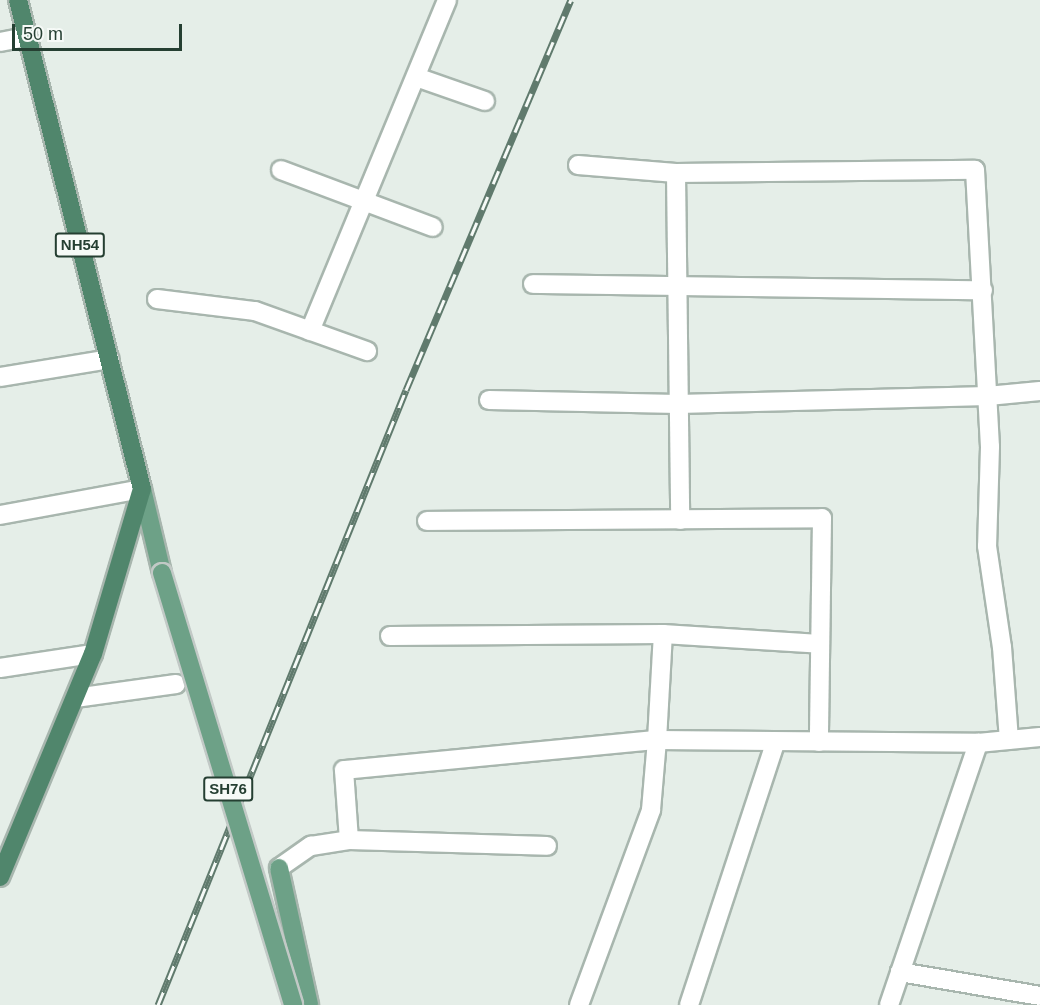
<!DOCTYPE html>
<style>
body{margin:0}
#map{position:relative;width:1040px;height:1005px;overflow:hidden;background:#e5eee8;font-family:Arial,sans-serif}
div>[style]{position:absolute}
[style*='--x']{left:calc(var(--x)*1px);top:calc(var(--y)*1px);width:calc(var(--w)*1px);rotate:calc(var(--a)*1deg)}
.roads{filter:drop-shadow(2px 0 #a8b6ae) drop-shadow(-2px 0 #a8b6ae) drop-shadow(0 2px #a8b6ae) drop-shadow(0 -2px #a8b6ae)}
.minor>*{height:18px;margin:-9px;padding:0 9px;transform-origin:9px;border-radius:9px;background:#fff}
.primary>*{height:18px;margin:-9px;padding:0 9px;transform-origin:9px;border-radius:9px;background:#6da187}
.trunk>*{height:18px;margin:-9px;padding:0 9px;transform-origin:9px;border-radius:9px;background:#50866c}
.rail>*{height:7px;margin-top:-3.5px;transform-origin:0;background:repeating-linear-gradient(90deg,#f6faf7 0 14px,#607a6d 0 28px);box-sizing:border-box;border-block:2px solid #607a6d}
.bridges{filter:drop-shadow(2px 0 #c2c9c6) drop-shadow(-2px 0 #c2c9c6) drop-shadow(0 2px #c2c9c6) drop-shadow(0 -2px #c2c9c6)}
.primary-bridge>*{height:18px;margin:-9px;padding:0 9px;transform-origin:9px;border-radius:9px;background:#6da187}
span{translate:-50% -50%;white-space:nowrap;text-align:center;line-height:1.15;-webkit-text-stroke:4.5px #f6faf7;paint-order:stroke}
.shield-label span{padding:2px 4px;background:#f6faf7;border:2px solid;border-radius:4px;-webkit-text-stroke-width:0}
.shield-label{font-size:15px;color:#253f32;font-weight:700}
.scale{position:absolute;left:12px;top:24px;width:170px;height:27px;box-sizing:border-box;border:3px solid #253f32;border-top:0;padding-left:8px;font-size:18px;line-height:21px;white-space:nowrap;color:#253f32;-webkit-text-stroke:4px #f6faf7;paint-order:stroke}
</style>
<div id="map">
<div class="roads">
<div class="minor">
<div style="--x:0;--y:42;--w:26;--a:-11"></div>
<div style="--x:416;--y:77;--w:73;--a:19.2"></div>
<div style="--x:578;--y:165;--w:98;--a:4.7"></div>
<div style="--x:676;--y:173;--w:299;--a:-0.6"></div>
<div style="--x:975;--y:170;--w:277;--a:86.9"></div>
<div style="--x:990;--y:447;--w:99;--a:91.7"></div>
<div style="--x:987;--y:546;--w:102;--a:81.6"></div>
<div style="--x:1002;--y:647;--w:93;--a:85.7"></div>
<div style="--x:281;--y:170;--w:162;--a:20.6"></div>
<div style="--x:676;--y:173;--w:347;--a:89.3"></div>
<div style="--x:533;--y:284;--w:450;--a:0.8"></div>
<div style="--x:157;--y:299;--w:99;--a:7"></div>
<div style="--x:255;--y:311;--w:119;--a:19.7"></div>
<div style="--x:310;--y:331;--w:358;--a:-67.5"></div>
<div style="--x:0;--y:377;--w:111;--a:-9.3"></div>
<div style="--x:489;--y:400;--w:189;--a:1.2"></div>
<div style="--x:678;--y:404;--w:310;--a:-1.5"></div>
<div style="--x:988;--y:396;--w:52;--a:-5.5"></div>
<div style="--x:0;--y:515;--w:144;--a:-10.4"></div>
<div style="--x:427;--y:521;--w:395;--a:-0.4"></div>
<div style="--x:822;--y:518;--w:224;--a:90.8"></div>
<div style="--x:390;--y:636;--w:273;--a:-0.4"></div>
<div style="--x:663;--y:634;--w:157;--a:3.6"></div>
<div style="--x:0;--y:668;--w:94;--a:-8.6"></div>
<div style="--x:75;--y:698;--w:102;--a:-7.9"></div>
<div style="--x:349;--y:840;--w:198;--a:1.7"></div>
<div style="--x:279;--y:868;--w:39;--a:-35"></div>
<div style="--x:311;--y:846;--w:38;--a:-9"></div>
<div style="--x:349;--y:840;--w:70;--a:-94.1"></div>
<div style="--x:344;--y:770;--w:314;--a:-5.5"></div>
<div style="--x:657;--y:740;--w:106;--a:-86.8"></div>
<div style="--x:900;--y:972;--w:142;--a:9.7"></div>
<div style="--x:579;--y:1005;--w:208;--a:-69.7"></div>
<div style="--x:651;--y:810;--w:70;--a:-85.1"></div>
<div style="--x:657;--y:740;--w:321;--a:0.5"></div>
<div style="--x:978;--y:743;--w:62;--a:-5.5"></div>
<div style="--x:689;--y:1005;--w:275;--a:-71.8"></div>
<div style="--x:889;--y:1005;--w:277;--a:-71.2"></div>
</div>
<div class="primary">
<div style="--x:142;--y:489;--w:86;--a:76.6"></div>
<div style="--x:279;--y:868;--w:140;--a:77.6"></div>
</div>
<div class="trunk">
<div style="--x:0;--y:877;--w:242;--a:-67.4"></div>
<div style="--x:93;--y:654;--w:172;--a:-73.5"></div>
<div style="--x:142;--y:489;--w:504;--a:-104.23"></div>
</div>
</div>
<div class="rail">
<div style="--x:158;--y:1005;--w:663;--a:-68.04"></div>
<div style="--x:406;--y:390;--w:423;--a:-67.1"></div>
</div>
<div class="bridges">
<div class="primary-bridge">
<div style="--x:162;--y:573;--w:451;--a:73.1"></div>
</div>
</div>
<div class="shield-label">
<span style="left:80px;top:245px">NH54</span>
<span style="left:228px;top:789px">SH76</span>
</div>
<div class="scale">50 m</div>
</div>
